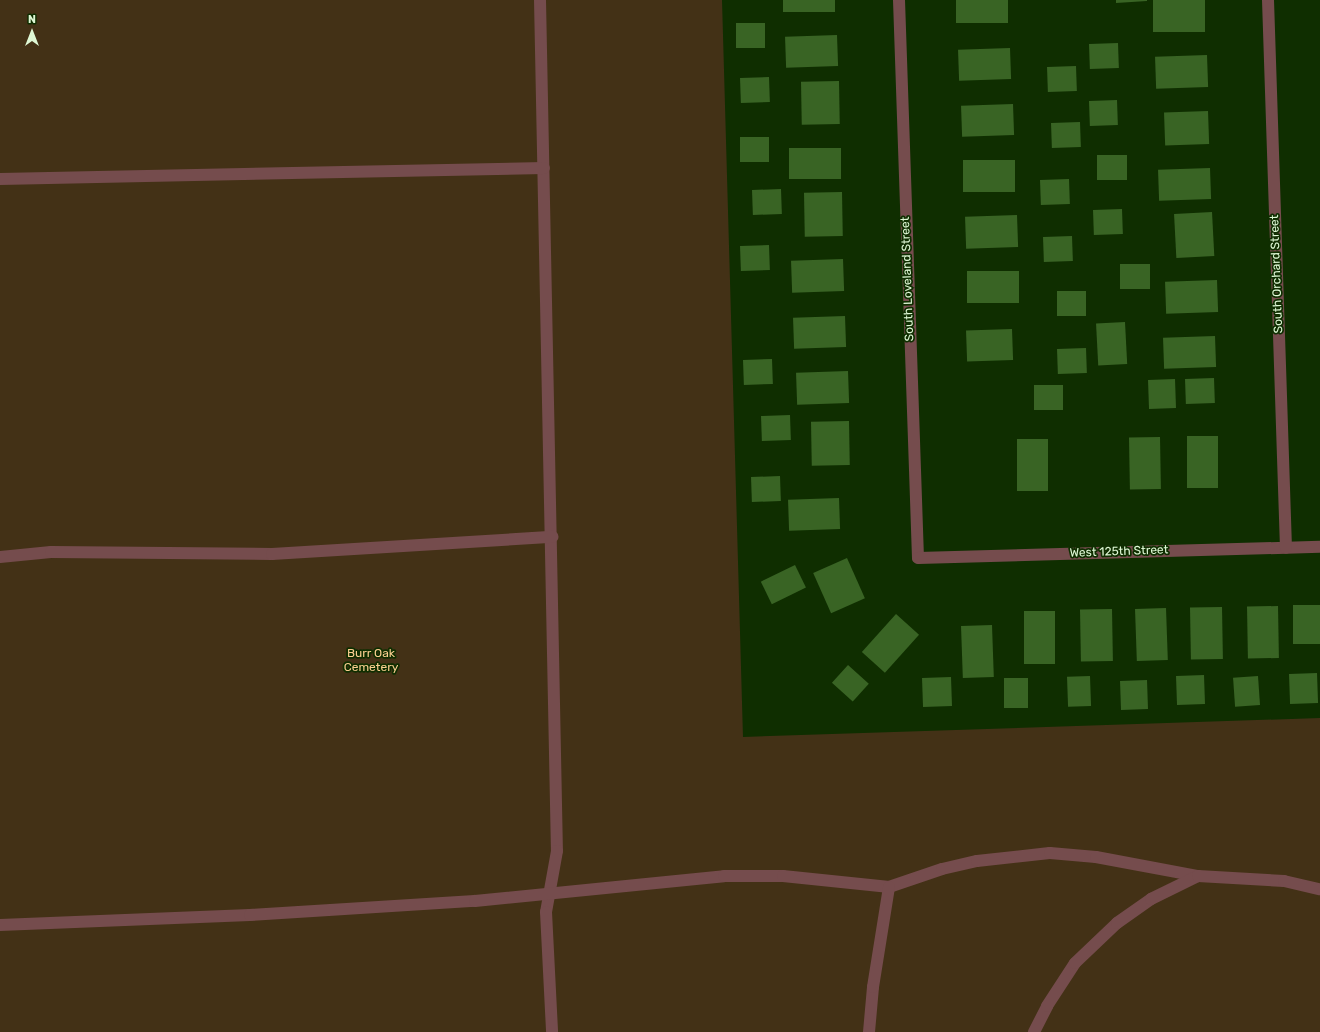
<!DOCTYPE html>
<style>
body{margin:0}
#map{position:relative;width:1320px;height:1032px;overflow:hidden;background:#0f2e00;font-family:Rubik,sans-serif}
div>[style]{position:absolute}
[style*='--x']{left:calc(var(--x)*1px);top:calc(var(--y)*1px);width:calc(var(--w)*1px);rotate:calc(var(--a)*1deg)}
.green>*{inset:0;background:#433116}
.building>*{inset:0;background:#396424;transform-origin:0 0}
.service>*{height:12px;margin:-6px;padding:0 6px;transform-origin:6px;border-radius:6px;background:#754c4d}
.minor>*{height:12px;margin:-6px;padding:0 6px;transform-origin:6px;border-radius:6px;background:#754c4d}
span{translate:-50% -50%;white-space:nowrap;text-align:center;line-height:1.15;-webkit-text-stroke:3.5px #0f2e00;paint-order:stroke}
.street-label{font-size:12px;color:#dff8d5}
.park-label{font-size:12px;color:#fbcf90}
.north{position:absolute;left:12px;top:12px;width:40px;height:40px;-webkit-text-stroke:3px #0f2e00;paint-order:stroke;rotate:0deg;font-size:11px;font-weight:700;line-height:16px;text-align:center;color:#dff8d5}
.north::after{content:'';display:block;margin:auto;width:14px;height:18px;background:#dff8d5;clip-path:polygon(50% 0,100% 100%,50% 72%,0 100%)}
</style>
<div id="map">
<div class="green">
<div style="clip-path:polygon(0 0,722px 0,743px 737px,1320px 718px,1320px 1032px,0 1032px)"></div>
</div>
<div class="building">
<div style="left:783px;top:0;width:52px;height:12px"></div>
<div style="left:956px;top:0;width:52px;height:23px"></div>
<div style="clip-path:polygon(1116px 0,1147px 0,1147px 1px,1116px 3px)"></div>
<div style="left:1153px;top:0;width:52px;height:32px"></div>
<div style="left:736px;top:23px;width:29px;height:25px"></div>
<div style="left:837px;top:35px;width:31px;height:52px;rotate:88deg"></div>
<div style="left:1118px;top:43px;width:25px;height:29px;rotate:88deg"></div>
<div style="left:1010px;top:48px;width:31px;height:52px;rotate:88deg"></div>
<div style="left:1207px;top:55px;width:32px;height:52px;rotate:88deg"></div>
<div style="left:1076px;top:66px;width:25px;height:29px;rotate:88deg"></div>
<div style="left:769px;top:77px;width:25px;height:29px;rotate:88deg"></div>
<div style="left:839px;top:81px;width:43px;height:38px;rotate:89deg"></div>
<div style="left:1117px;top:100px;width:25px;height:28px;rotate:88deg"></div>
<div style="left:1013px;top:104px;width:31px;height:52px;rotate:88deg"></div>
<div style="left:1208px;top:111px;width:33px;height:44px;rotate:88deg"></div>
<div style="left:1080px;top:122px;width:25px;height:29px;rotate:88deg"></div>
<div style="left:740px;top:137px;width:29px;height:25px"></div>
<div style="left:841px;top:148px;width:31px;height:52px;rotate:90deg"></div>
<div style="left:1127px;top:155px;width:25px;height:30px;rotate:90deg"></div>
<div style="left:1015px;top:160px;width:32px;height:52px;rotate:90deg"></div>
<div style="left:1210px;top:168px;width:31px;height:52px;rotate:88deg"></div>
<div style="left:1069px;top:179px;width:25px;height:29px;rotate:88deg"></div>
<div style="left:781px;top:189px;width:25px;height:29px;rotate:88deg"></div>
<div style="left:842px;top:192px;width:44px;height:38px;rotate:89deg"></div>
<div style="left:1122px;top:209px;width:25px;height:29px;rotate:88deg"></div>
<div style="left:1212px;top:212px;width:44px;height:38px;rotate:87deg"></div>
<div style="left:1017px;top:215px;width:32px;height:52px;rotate:88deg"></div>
<div style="left:1072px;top:236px;width:25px;height:29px;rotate:88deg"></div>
<div style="left:769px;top:245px;width:25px;height:29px;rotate:88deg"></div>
<div style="left:843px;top:259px;width:32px;height:52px;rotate:88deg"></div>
<div style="left:1150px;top:264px;width:25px;height:30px;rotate:90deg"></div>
<div style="left:1019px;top:271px;width:32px;height:52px;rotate:90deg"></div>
<div style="left:1217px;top:280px;width:32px;height:52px;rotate:88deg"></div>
<div style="left:1057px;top:291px;width:29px;height:25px"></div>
<div style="left:845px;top:316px;width:31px;height:52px;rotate:88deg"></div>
<div style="left:1125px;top:322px;width:42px;height:29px;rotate:87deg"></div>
<div style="left:1012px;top:329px;width:31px;height:46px;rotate:88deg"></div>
<div style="left:1215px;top:336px;width:31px;height:52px;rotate:88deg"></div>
<div style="left:1086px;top:348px;width:25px;height:29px;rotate:88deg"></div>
<div style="left:772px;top:359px;width:25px;height:29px;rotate:88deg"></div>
<div style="left:848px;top:371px;width:32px;height:52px;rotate:88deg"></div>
<div style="left:1214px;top:378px;width:25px;height:29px;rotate:88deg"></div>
<div style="left:1175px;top:379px;width:29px;height:27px;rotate:88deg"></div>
<div style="left:1034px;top:385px;width:29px;height:25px"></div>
<div style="left:790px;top:415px;width:25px;height:29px;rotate:88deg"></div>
<div style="left:849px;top:421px;width:44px;height:38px;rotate:89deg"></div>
<div style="left:1187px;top:436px;width:31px;height:52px"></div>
<div style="left:1160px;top:437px;width:52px;height:31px;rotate:89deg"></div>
<div style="left:1017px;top:439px;width:31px;height:52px"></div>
<div style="left:780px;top:476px;width:25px;height:29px;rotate:88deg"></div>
<div style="left:839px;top:498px;width:31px;height:51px;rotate:88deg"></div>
<div style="left:847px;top:558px;width:44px;height:37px;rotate:66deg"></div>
<div style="left:795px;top:565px;width:25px;height:38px;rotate:64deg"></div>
<div style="left:1320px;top:605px;width:39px;height:27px;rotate:90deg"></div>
<div style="left:1278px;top:606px;width:52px;height:31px;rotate:89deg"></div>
<div style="left:1222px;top:607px;width:52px;height:32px;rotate:89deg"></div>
<div style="left:1166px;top:608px;width:52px;height:31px;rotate:88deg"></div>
<div style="left:1112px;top:609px;width:52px;height:32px;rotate:89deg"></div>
<div style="left:1024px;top:611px;width:31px;height:53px"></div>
<div style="left:896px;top:614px;width:31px;height:51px;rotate:42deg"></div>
<div style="left:992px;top:625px;width:52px;height:31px;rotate:88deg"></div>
<div style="left:848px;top:665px;width:28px;height:24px;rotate:42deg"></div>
<div style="left:1317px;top:673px;width:30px;height:28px;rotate:88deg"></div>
<div style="left:1204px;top:675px;width:29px;height:28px;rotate:88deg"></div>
<div style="left:1090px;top:676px;width:30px;height:23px;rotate:88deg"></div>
<div style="left:1258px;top:676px;width:29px;height:25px;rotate:86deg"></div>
<div style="left:951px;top:677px;width:29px;height:29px;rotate:88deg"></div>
<div style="left:1004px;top:678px;width:24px;height:30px"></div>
<div style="left:1147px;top:680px;width:29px;height:27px;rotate:88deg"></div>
</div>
<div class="service">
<div style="--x:540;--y:0;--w:851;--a:88.86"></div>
<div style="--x:557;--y:851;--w:62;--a:100.2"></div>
<div style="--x:546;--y:912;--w:120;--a:87.1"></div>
<div style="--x:0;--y:179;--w:544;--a:-1.16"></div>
<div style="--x:0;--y:557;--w:51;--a:-5.6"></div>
<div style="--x:51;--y:552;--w:221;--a:0.5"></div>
<div style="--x:272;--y:554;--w:281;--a:-3.5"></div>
<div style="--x:0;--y:925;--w:250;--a:-2.3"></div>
<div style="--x:250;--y:915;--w:225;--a:-3.6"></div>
<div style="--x:475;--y:901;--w:250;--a:-5.7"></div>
<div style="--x:724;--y:876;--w:59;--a:0"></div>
<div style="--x:783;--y:876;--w:107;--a:5.9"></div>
<div style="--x:889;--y:887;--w:56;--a:-18.8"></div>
<div style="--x:942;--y:869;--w:36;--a:-13"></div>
<div style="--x:977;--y:861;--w:73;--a:-6.3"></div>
<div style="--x:1050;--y:853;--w:46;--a:5"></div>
<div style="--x:1096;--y:857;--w:104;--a:10.6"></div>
<div style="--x:869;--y:1032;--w:45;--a:-84.9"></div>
<div style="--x:873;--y:987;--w:101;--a:-80.9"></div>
<div style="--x:1034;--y:1032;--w:29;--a:-63"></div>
<div style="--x:1047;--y:1006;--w:51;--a:-56.9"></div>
<div style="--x:1075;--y:963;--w:58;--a:-43.6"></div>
<div style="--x:1117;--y:923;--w:42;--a:-35.2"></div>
<div style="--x:1151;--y:899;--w:52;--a:-26.1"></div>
<div style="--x:1198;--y:876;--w:86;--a:3.3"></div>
<div style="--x:1284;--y:881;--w:37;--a:13"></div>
</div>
<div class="minor">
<div style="--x:899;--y:0;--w:558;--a:88.05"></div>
<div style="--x:918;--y:558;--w:402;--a:-1.6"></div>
<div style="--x:1268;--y:0;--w:548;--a:88.12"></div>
</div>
<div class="street-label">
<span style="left:1277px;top:274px;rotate:-92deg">South Orchard Street</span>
<span style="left:908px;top:279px;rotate:-92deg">South Loveland Street</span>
<span style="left:1119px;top:552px;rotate:-2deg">West 125th Street</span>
</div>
<div class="park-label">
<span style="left:371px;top:661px">Burr Oak<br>Cemetery</span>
</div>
<div class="north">N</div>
</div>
